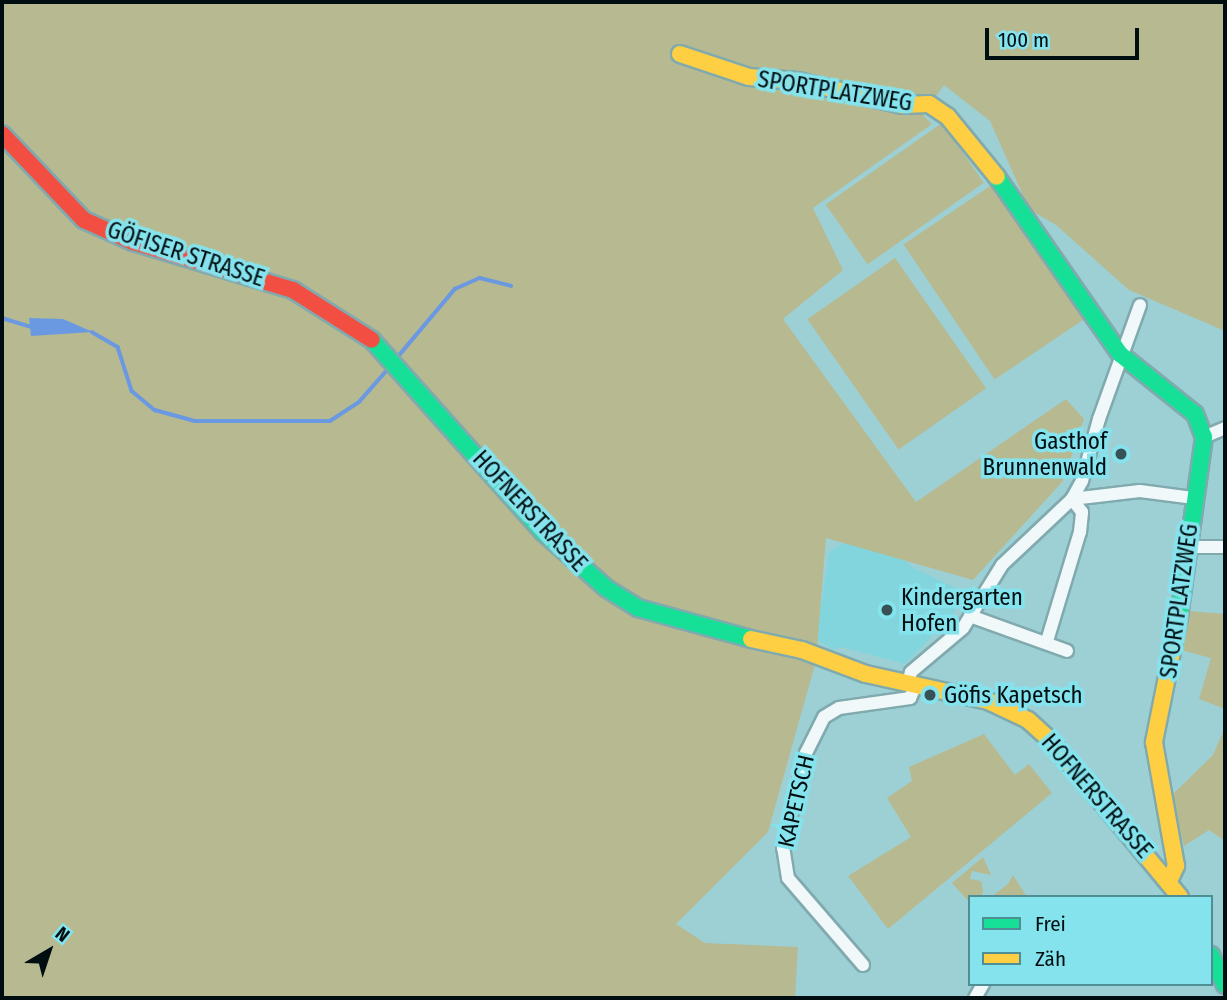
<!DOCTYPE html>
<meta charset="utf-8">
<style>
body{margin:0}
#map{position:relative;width:1227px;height:1000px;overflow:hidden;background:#9dd0d5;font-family:"Fira Sans Condensed",sans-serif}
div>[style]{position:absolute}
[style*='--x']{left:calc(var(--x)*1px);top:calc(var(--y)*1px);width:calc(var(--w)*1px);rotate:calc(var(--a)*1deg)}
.built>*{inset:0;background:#83d5dd}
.green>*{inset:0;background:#b7b990;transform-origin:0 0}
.water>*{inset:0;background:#6a99e2}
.stream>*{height:3.5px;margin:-1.75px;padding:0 1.75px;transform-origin:1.75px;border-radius:1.75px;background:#6a99e2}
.roads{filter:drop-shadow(2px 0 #80aaae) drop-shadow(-2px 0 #80aaae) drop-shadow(0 2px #80aaae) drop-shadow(0 -2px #80aaae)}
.street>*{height:12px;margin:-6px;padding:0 6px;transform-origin:6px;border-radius:6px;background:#f0f8f9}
.fast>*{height:16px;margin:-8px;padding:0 8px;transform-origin:8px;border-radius:8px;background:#16e098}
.slow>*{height:16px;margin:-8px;padding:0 8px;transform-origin:8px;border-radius:8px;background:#ffcf43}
.jam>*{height:16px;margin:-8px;padding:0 8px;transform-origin:8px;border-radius:8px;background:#f24e42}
.dots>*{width:19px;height:19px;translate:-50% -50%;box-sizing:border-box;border:4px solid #85e3ed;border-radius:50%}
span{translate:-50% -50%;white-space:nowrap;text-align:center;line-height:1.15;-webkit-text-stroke:7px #85e3ed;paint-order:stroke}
.street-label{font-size:23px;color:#000e11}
.poi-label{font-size:23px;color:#000e11}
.right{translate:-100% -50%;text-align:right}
.left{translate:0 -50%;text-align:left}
.frame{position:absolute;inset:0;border:4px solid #000e11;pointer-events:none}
.legend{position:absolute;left:968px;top:895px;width:245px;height:91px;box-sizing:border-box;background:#85e3ed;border:2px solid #508e95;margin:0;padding:9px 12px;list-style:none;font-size:21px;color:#000e11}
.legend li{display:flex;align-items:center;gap:14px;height:35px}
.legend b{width:35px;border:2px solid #508e95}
.north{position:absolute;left:14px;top:916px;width:70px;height:70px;-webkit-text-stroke:5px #85e3ed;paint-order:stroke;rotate:39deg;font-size:19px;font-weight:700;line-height:28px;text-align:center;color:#000e11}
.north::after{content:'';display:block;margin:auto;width:24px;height:32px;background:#000e11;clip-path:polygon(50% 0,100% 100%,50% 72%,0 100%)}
.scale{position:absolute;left:985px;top:28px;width:154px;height:32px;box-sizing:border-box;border:4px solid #000e11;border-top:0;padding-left:9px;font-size:21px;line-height:24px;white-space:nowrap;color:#000e11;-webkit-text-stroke:5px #85e3ed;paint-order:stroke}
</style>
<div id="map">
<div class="built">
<div style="clip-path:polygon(866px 542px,888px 547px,914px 568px,960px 590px,962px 597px,951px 617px,905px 664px,841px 647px,833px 650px,816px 639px,829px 552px,843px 543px)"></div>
</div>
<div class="green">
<div style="clip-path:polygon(2px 2px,1225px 2px,1225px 331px,1129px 290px,1056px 225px,1029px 209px,990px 121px,944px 85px,923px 115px,932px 124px,813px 208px,843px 270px,783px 319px,916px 502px,1066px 399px,1084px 419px,1063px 481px,973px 580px,826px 538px,816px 661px,768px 832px,676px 924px,705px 943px,798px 947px,795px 998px,2px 998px)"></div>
<div style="left:942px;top:123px;width:73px;height:142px;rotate:55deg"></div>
<div style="left:993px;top:184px;width:163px;height:108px;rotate:56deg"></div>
<div style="left:895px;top:258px;width:159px;height:107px;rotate:55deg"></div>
<div style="clip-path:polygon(1189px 611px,1225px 614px,1225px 709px,1199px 699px,1211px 658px,1181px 650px)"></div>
<div style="clip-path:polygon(1225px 727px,1225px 841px,1209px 830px,1184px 846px,1171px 796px,1213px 755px)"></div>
<div style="clip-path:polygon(984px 734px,1015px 775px,1029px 764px,1052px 793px,888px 929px,848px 876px,911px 837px,887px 798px,912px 781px,909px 767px)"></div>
<div style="clip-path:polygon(983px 857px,991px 875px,972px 871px,970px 879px,981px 881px,983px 891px,981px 897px,970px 897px,970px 903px,952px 883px)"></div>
<div style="clip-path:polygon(1013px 875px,1027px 897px,991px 897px,1008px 884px)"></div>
</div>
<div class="water">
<div style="clip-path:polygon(29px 318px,63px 319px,93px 332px,31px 336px)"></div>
</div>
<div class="stream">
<div style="--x:2;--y:318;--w:31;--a:17"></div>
<div style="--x:92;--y:332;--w:30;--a:30"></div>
<div style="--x:118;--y:347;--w:46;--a:72.3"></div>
<div style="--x:132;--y:391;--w:30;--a:40"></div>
<div style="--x:155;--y:410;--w:41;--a:15.4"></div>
<div style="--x:195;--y:421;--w:135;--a:0"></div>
<div style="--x:330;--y:421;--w:35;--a:-33"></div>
<div style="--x:359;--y:402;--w:45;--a:-48.6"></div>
<div style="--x:396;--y:359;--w:92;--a:-49.9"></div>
<div style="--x:455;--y:289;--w:27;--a:-24"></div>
<div style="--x:480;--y:278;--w:32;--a:14"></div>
</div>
<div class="roads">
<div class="street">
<div style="--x:1204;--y:437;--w:23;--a:-23"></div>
<div style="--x:1189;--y:547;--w:36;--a:0"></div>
<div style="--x:970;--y:616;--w:103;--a:19.8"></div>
<div style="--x:1047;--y:641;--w:114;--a:-73.2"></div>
<div style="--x:1080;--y:532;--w:20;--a:-84"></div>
<div style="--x:1082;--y:512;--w:16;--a:-128"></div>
<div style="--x:1072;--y:499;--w:21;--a:-61"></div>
<div style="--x:1082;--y:481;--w:64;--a:-74.7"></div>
<div style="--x:1099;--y:419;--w:121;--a:-70.2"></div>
<div style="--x:908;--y:683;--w:11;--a:-75"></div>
<div style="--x:911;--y:672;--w:68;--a:-40.2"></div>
<div style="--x:963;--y:628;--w:74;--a:-58.2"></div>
<div style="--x:1002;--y:565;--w:96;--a:-43.3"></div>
<div style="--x:1072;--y:499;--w:68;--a:-6.7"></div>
<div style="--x:1140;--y:491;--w:53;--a:7.5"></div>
<div style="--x:863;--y:965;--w:115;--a:-130.8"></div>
<div style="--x:788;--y:878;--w:30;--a:-99"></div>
<div style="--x:783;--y:848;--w:98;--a:-76.4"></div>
<div style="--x:806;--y:753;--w:40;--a:-63.4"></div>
<div style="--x:824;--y:717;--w:17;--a:-31"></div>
<div style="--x:839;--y:708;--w:72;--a:-8"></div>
<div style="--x:910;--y:698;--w:14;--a:-65"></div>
<div style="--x:975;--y:998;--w:16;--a:-60"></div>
</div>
<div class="fast">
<div style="--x:997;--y:177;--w:216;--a:55.2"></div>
<div style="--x:1120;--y:354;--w:96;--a:38.7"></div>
<div style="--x:1195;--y:414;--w:25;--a:69"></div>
<div style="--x:1204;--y:437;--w:182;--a:97.9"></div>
<div style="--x:372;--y:340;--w:257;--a:48.3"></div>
<div style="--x:543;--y:532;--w:84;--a:41.6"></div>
<div style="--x:606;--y:588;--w:38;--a:32"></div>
<div style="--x:638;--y:608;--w:117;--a:15.3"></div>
<div style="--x:1211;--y:955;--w:33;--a:65"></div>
</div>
<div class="slow">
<div style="--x:680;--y:54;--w:73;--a:18.4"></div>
<div style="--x:749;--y:77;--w:49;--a:4.7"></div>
<div style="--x:798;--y:81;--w:107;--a:13"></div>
<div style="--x:902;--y:105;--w:27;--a:-2"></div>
<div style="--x:929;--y:104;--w:23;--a:34"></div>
<div style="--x:948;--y:117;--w:77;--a:50.8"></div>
<div style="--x:751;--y:639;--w:52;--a:12.2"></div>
<div style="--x:802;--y:650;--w:68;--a:20.6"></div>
<div style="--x:866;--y:674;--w:125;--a:12.5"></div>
<div style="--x:988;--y:701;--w:44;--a:25.4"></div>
<div style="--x:1028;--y:720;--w:30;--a:42"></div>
<div style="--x:1050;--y:740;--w:204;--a:50.4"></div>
<div style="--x:1169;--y:881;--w:17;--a:-65"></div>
<div style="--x:1176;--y:866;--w:126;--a:-100.1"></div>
<div style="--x:1154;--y:742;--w:127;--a:-78.7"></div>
</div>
<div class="jam">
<div style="--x:2;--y:134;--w:119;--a:46.4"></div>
<div style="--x:84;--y:220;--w:54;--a:24.2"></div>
<div style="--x:133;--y:242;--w:167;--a:16.7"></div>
<div style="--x:293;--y:290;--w:93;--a:32.3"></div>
</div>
</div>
<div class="dots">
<div style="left:1121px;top:454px;background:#375256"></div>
<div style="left:887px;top:610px;background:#375256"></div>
<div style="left:930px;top:695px;background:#375256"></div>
</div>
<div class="street-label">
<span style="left:835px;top:91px;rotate:9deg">SPORTPLATZWEG</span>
<span style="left:186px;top:254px;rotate:18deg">GÖFISER STRASSE</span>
<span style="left:530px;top:511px;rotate:47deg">HOFNERSTRASSE</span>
<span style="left:1179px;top:601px;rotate:-82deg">SPORTPLATZWEG</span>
<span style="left:1097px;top:796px;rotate:49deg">HOFNERSTRASSE</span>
<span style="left:796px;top:801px;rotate:-77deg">KAPETSCH</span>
</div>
<div class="poi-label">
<span class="right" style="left:1107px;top:454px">Gasthof<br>Brunnenwald</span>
<span class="left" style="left:901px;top:610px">Kindergarten<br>Hofen</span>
<span class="left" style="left:944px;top:695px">Göfis Kapetsch</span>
</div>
<div class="frame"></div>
<ul class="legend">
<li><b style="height:9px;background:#16e098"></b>Frei</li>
<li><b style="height:9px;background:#ffcf43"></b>Zäh</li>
</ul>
<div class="north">N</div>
<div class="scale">100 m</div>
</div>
